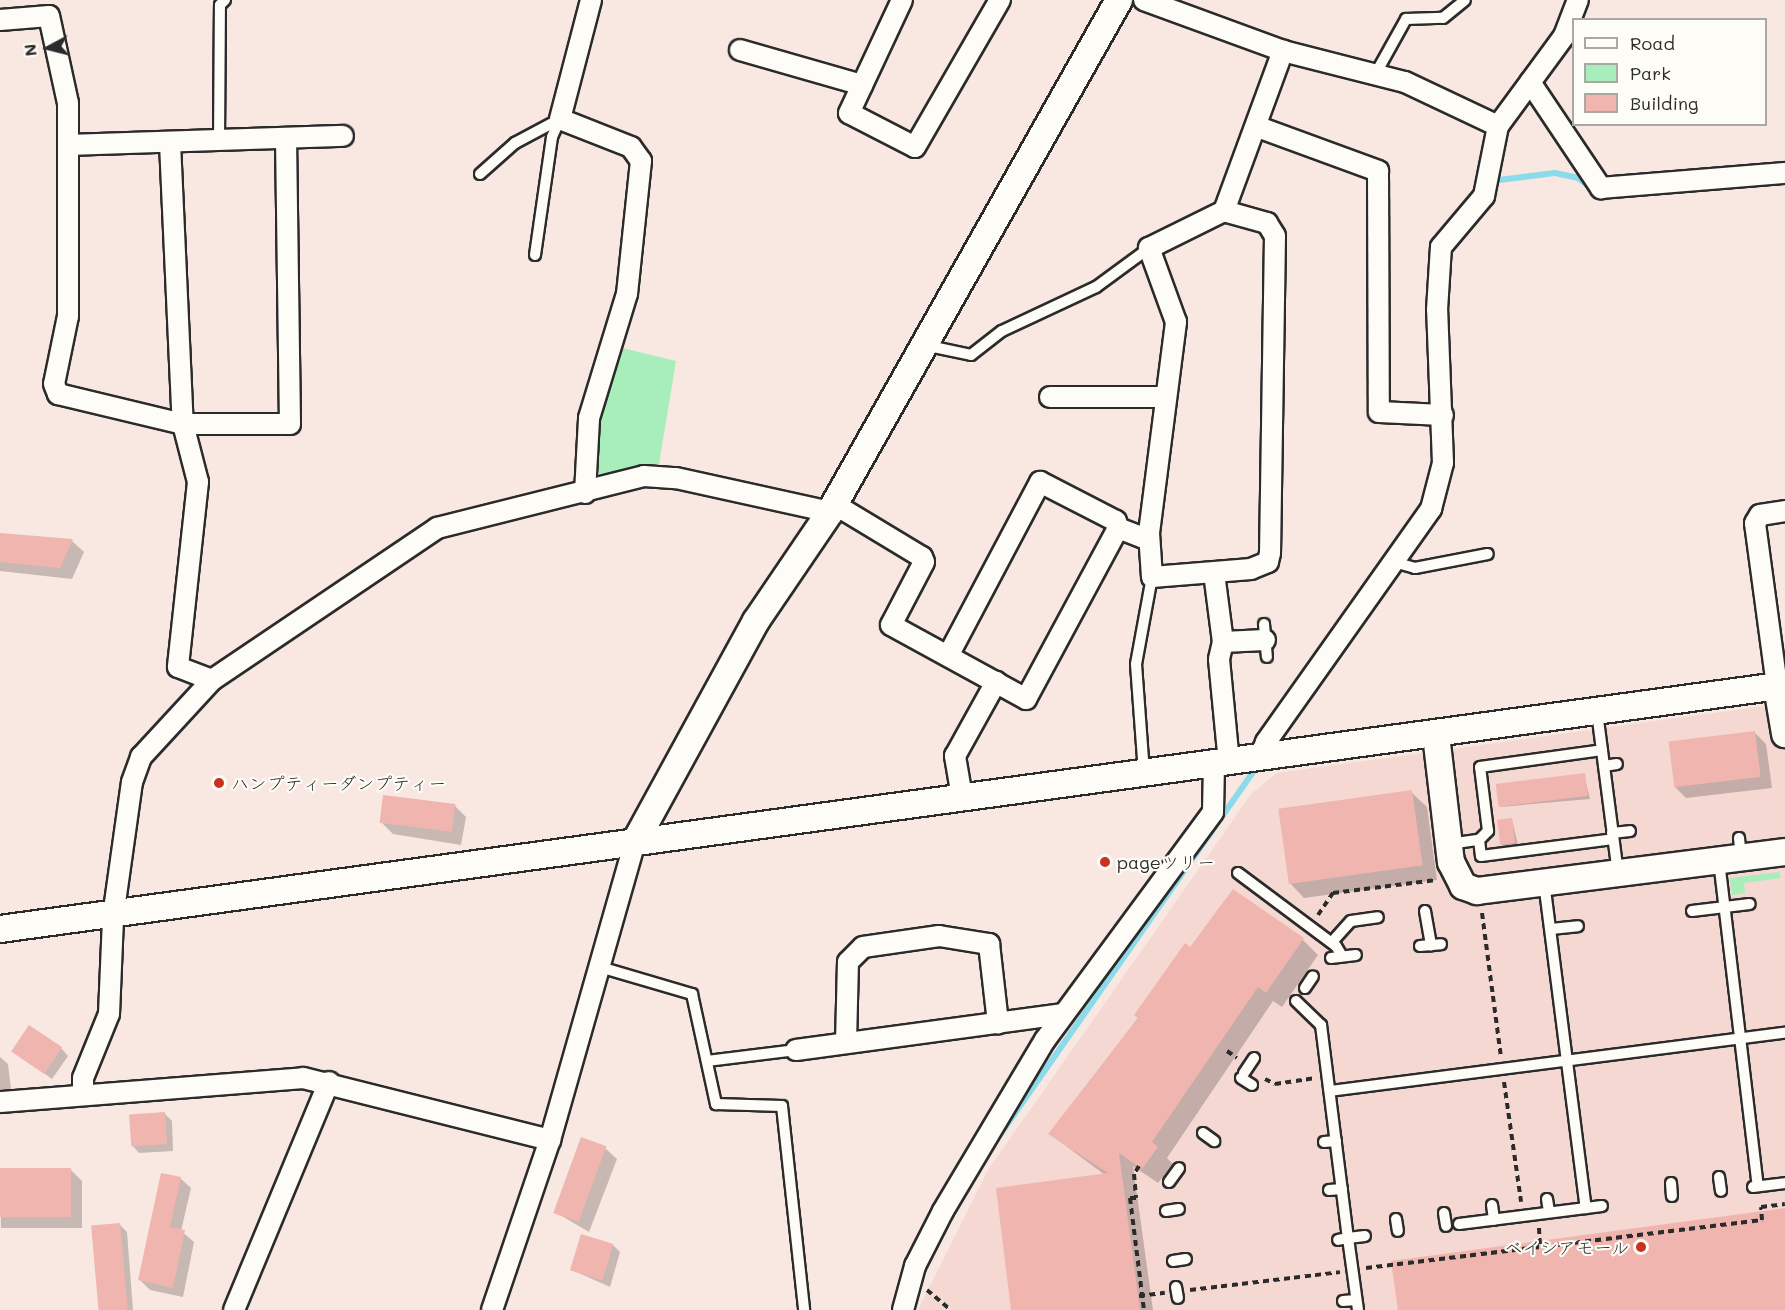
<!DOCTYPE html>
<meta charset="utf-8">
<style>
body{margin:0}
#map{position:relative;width:1785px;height:1310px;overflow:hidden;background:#f9e7e1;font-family:Mali,"Klee One",sans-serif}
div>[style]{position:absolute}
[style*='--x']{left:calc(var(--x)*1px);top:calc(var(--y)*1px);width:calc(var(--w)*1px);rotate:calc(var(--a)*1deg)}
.built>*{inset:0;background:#f6d8d2}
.green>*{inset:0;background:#a8eeba}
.shadow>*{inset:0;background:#0003}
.stream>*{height:6px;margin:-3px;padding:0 3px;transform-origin:3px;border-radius:3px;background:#8cdbea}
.building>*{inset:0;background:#f0b5af;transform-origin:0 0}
.path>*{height:4px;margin-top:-2px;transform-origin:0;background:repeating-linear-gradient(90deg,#2b2b2b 0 6px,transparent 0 10.5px)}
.roads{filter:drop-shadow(2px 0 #2b2b2b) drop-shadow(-2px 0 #2b2b2b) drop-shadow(0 2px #2b2b2b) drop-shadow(0 -2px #2b2b2b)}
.service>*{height:10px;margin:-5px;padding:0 5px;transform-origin:5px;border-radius:5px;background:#fdfcf7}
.minor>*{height:20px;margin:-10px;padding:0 10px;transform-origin:10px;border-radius:10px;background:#fdfcf7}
.tertiary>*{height:26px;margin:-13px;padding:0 13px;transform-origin:13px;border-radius:13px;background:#fdfcf7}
.dots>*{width:16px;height:16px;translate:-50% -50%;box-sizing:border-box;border:3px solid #fdfcf7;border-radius:50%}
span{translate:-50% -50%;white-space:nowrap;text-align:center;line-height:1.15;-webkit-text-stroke:4.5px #fdfcf7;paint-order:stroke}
.poi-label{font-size:18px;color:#2b2b2b}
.left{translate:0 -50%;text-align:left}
.right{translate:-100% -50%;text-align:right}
.legend{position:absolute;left:1572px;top:18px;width:195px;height:108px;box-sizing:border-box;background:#fdfcf7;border:2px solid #a9a8a5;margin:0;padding:8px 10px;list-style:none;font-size:18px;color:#2b2b2b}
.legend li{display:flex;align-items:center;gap:12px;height:30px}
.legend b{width:30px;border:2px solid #a9a8a5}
.north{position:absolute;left:18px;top:18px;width:60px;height:60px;-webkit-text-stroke:4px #fdfcf7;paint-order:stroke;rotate:263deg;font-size:16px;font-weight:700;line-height:24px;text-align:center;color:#2b2b2b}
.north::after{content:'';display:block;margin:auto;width:21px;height:27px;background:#2b2b2b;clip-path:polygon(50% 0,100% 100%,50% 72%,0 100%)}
</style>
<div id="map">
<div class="built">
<div style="clip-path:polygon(1785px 703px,1785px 1310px,918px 1310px,988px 1170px,1252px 793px,1277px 773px)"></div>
</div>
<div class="green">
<div style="clip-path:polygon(618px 347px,676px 361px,659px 464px,612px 474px,589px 473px,588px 457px)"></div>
<div style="clip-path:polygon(1779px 872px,1781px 878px,1744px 883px,1745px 893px,1732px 895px,1730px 878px)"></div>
</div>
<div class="shadow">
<div style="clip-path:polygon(0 535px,72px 541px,84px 552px,72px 579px,0 571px)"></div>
<div style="clip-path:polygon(1755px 733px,1766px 744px,1772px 788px,1686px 798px,1674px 786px)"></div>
<div style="clip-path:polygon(1584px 775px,1590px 799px,1500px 807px)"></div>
<div style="clip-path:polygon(1411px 792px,1427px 807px,1437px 880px,1304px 898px,1289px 882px)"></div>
<div style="clip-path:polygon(454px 805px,466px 817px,461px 845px,393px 834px,381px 822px)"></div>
<div style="clip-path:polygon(1512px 820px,1518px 845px,1504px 847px,1501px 844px)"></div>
<div style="clip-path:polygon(1303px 940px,1318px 955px,1282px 1007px,1273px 1001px,1167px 1158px,1173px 1164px,1158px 1183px,1133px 1166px,1153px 1310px,1013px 1310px,1105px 1175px,1050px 1134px,1190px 949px)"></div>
<div style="clip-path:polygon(61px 1048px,68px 1056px,52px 1079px,13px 1051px)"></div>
<div style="clip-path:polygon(0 1057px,8px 1064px,12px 1097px,0 1099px)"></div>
<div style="clip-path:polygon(165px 1114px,172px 1121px,173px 1151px,139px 1153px,132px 1145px)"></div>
<div style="clip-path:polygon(605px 1148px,617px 1159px,589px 1232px,555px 1212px)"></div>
<div style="clip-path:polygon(0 1169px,70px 1169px,82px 1181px,82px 1228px,1px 1228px)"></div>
<div style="clip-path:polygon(180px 1178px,191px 1188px,181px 1231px,194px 1242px,183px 1297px,150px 1290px,140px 1280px)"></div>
<div style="clip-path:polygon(119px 1224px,127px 1232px,133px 1310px,101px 1310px)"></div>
<div style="clip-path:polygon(613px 1245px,620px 1252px,610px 1287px,572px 1270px)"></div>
</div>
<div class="stream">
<div style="--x:1491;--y:181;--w:64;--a:-7.1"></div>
<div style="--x:1555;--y:173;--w:24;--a:12"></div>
<div style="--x:1578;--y:178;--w:26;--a:37"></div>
<div style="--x:1435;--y:243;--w:33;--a:-51"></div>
<div style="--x:1312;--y:694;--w:200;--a:-55"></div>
<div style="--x:997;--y:1139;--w:457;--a:-55.1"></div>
</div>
<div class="building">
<div style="clip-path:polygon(0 533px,73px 539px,60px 568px,0 562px)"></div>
<div style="left:1755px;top:731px;width:46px;height:87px;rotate:83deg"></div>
<div style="left:1585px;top:773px;width:23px;height:90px;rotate:83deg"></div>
<div style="left:1412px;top:790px;width:76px;height:135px;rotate:82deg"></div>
<div style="left:383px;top:795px;width:73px;height:28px;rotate:7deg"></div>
<div style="left:1512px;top:818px;width:25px;height:15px;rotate:83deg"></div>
<div style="clip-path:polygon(1233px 889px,1304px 938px,1266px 993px,1258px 987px,1152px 1142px,1158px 1147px,1142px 1169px,1119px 1153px,1140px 1310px,1011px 1310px,996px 1188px,1108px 1173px,1048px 1134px,1138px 1018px,1134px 1015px,1185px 943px,1190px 947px)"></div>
<div style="left:29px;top:1025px;width:40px;height:32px;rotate:34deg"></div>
<div style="left:165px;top:1112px;width:32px;height:36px;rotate:86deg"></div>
<div style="left:581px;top:1137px;width:27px;height:81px;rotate:20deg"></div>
<div style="left:0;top:1168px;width:71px;height:49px"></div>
<div style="clip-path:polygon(161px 1173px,181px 1177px,170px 1227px,185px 1230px,173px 1288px,138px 1280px)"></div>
<div style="clip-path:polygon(1785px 1208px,1785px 1310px,1398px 1310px,1391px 1261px)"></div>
<div style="left:120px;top:1223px;width:87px;height:29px;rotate:85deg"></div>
<div style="left:581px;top:1234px;width:34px;height:38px;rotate:17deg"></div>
</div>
<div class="path">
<div style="--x:1482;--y:913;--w:145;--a:82.5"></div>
<div style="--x:1318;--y:915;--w:27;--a:-56"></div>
<div style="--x:1333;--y:893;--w:104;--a:-7.2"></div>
<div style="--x:1227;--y:1051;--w:12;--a:35"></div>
<div style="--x:1265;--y:1079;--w:11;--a:27"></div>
<div style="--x:1275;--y:1084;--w:41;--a:-8.3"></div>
<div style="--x:1504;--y:1082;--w:121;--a:81.9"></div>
<div style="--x:1139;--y:1166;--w:9;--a:122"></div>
<div style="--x:1134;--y:1174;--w:24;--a:85"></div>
<div style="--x:1136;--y:1198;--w:6;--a:180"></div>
<div style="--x:1130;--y:1198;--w:113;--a:82.9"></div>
<div style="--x:1539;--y:1228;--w:17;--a:87"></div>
<div style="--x:1366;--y:1268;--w:399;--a:-6.9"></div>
<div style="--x:1762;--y:1220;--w:13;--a:-94"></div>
<div style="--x:1761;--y:1207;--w:24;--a:-7"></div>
<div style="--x:927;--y:1290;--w:31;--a:40"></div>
<div style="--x:1190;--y:1290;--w:151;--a:-6.8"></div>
<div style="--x:1139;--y:1296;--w:26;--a:-7"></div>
</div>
<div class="roads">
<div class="service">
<div style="--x:1376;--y:73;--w:62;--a:-60.9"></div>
<div style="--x:1406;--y:19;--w:37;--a:-2"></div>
<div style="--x:1443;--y:18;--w:28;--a:-39"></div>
<div style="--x:219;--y:142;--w:137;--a:-89.6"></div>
<div style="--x:220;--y:5;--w:7;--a:-45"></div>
<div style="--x:480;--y:174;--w:47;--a:-41.5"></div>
<div style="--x:515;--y:143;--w:51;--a:-28.1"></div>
<div style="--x:535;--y:255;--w:119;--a:-81.8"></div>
<div style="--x:552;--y:137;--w:20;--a:-66"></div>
<div style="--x:924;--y:345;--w:48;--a:12"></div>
<div style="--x:971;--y:355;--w:39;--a:-38"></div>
<div style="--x:1002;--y:331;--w:104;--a:-25.1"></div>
<div style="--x:1096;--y:287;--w:66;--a:-36.3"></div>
<div style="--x:1394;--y:562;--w:22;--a:16"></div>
<div style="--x:1415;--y:568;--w:74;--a:-10.9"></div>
<div style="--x:1264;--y:624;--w:33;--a:85"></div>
<div style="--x:1597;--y:712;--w:162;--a:82.6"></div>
<div style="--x:1604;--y:766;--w:13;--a:-9"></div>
<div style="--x:1144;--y:773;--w:109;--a:-94.2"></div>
<div style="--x:1136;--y:664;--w:88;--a:-79.6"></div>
<div style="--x:1612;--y:833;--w:18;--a:-6"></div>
<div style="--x:1739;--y:838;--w:20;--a:84"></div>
<div style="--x:1479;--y:840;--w:13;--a:-45"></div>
<div style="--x:1488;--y:831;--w:64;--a:-97.1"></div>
<div style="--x:1480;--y:767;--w:123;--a:-7.9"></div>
<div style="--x:1449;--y:844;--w:30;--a:-8"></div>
<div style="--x:1479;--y:840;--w:16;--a:83"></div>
<div style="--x:1481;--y:856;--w:133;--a:-7.3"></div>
<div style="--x:1719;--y:861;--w:327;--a:83.2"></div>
<div style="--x:1238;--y:873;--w:122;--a:36.7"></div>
<div style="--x:1336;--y:946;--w:12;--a:59"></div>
<div style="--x:1544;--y:882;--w:329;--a:82.7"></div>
<div style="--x:1425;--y:911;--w:35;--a:80"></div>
<div style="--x:1692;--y:911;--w:58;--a:-6.9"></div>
<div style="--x:1551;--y:929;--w:27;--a:-6"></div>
<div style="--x:1332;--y:942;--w:28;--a:-48"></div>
<div style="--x:1351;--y:921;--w:27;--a:-8"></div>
<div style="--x:1420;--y:946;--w:21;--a:-5"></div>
<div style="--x:1331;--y:958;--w:25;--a:-7"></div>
<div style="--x:600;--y:967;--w:96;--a:16.4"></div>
<div style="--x:692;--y:994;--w:113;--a:77.7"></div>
<div style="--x:716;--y:1104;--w:66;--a:1.7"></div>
<div style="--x:782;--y:1106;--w:205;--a:83.8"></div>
<div style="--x:1305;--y:988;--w:14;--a:-56"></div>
<div style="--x:1296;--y:1001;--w:35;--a:44"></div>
<div style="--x:1321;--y:1025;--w:215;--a:82.8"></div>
<div style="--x:1348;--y:1238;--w:10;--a:169"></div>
<div style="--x:707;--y:1061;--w:90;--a:-7"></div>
<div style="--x:1244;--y:1073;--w:18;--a:-56"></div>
<div style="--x:1241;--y:1078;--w:13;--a:32"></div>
<div style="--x:1330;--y:1091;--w:459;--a:-7.3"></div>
<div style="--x:1203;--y:1133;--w:14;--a:36"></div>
<div style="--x:1324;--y:1142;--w:12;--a:-5"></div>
<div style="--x:1719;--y:1177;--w:14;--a:82"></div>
<div style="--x:1169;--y:1182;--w:17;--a:-54"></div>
<div style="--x:1671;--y:1183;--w:13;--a:86"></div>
<div style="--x:1753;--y:1187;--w:32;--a:-7"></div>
<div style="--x:1329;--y:1190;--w:13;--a:-4"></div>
<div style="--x:1547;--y:1199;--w:13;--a:81"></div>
<div style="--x:1492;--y:1205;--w:15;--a:82"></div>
<div style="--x:1166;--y:1211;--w:13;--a:-9"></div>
<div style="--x:1444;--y:1213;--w:13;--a:81"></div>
<div style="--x:1396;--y:1219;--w:12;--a:81"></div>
<div style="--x:1459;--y:1224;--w:144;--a:-7.2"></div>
<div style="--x:1173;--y:1261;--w:13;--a:-9"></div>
<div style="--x:1176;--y:1287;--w:11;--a:80"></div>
<div style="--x:1343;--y:1301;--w:13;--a:-4"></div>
<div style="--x:1358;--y:1310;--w:73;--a:-97.9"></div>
<div style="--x:1348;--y:1238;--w:17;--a:-7"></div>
</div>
<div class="minor">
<div style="--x:902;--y:0;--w:125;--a:115.1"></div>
<div style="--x:849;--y:113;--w:74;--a:27.3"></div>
<div style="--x:915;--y:147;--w:170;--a:-60"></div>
<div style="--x:1144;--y:0;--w:148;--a:20.1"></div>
<div style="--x:1283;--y:51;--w:126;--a:14.3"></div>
<div style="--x:1405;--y:82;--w:103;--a:25.3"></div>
<div style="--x:0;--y:20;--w:49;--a:-4.7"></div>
<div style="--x:49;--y:16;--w:89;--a:77.7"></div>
<div style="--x:68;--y:103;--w:213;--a:90"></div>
<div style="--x:68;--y:316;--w:69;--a:101.6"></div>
<div style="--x:54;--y:384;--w:11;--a:68"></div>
<div style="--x:58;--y:394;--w:129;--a:13.5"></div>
<div style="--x:183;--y:424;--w:107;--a:0"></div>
<div style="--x:290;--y:424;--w:283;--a:-90.8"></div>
<div style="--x:740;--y:50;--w:127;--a:16"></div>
<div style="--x:1530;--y:82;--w:128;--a:56.2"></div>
<div style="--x:1601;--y:188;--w:185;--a:-4.7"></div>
<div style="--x:1258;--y:127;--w:128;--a:20.1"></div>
<div style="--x:1378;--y:171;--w:241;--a:89.8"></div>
<div style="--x:1379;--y:412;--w:64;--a:2.7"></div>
<div style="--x:170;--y:143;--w:281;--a:87.4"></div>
<div style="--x:183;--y:424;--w:60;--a:75.5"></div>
<div style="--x:198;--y:482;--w:186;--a:96.2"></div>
<div style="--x:178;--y:667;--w:36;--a:21"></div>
<div style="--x:70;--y:145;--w:273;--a:-1.9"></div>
<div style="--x:1224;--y:211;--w:45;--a:15.6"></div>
<div style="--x:1267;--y:223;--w:15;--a:58"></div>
<div style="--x:1275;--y:236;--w:317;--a:90.9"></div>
<div style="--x:1270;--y:553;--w:9;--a:103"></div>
<div style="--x:1268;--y:562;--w:18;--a:158"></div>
<div style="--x:1251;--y:569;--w:99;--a:175.4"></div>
<div style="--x:1152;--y:577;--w:44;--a:-93.9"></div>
<div style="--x:1149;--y:533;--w:213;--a:-82.7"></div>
<div style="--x:1176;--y:322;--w:79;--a:-110"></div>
<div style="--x:1149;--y:248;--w:84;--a:-26.3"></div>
<div style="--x:1224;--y:211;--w:171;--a:-69.8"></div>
<div style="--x:1050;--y:397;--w:115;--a:0"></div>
<div style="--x:585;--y:493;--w:75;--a:-86.9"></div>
<div style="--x:589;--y:418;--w:130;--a:-73"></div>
<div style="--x:627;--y:294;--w:134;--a:-84"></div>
<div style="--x:641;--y:161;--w:17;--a:-126"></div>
<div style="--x:631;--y:147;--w:76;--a:-158.5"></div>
<div style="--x:560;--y:119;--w:123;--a:-75.4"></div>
<div style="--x:834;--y:504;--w:103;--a:31.1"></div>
<div style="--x:922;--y:557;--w:5;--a:68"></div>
<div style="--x:924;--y:562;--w:71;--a:117.6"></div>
<div style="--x:891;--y:625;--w:154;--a:28.7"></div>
<div style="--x:1026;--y:699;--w:194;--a:-61.7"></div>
<div style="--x:1214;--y:573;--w:70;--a:82.6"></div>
<div style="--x:948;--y:656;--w:197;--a:-62.1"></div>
<div style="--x:1040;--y:482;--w:85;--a:27.2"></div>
<div style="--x:1116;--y:521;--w:7;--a:74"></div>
<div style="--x:1118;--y:528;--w:26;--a:21"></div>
<div style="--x:1142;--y:537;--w:8;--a:-30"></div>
<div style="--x:1777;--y:686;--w:164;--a:-97.7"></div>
<div style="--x:1755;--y:523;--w:9;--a:-58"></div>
<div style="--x:1760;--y:515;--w:25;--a:-9"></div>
<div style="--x:1260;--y:757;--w:16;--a:-68"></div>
<div style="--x:1266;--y:742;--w:286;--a:-54.7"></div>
<div style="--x:1431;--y:509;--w:48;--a:-75.4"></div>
<div style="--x:1443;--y:463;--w:153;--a:-92.2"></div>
<div style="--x:1437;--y:310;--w:63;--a:-86.4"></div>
<div style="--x:1441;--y:247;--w:67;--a:-49.9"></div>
<div style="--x:1484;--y:196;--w:71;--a:-78.7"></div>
<div style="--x:1498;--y:126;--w:112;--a:-53.7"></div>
<div style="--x:1564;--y:36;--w:39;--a:-69"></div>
<div style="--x:1229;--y:763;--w:104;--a:-95.5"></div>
<div style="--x:1219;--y:659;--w:17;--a:-77"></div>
<div style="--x:1223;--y:642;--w:42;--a:-2.7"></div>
<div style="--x:962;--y:797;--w:42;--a:-99.7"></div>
<div style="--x:955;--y:756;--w:85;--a:-61"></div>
<div style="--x:846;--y:1043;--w:81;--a:-88.6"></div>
<div style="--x:848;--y:962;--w:21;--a:-45"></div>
<div style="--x:863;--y:947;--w:77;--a:-8.2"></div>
<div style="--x:939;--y:936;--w:51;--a:9.1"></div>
<div style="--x:989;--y:944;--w:80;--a:83.5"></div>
<div style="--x:796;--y:1050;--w:270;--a:-7.7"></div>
<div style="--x:83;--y:1093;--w:15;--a:-90"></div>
<div style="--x:83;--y:1078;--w:69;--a:-67.9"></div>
<div style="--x:109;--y:1014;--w:97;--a:-87.6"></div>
<div style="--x:113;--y:917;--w:136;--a:-82"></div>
<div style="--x:132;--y:782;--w:27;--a:-70"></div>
<div style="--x:141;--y:757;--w:105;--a:-47.3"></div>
<div style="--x:212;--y:680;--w:272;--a:-34"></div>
<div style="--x:437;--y:528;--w:213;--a:-14.1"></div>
<div style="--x:644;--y:476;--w:32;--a:4"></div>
<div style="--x:676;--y:478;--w:158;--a:12.4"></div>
<div style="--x:0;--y:1102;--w:304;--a:-4.5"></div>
<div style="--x:303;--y:1078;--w:255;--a:14.1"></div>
<div style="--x:234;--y:1310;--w:247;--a:-67.4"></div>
<div style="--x:492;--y:1310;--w:180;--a:-71.2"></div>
<div style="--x:550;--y:1140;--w:310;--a:-74.1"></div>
<div style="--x:903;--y:1310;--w:46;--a:-74.7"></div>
<div style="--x:915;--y:1266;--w:62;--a:-63"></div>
<div style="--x:943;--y:1211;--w:199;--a:-59.2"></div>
<div style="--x:1045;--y:1040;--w:283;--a:-53.6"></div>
<div style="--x:1213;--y:812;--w:48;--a:-88.8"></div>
</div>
<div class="tertiary">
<div style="--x:1777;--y:686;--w:49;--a:80.5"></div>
<div style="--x:1436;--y:735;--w:128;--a:83.3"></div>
<div style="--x:1451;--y:862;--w:27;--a:63"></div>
<div style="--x:1463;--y:886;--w:15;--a:20"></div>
<div style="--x:1477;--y:891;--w:310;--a:-7.2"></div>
<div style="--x:635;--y:842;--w:252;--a:-61.3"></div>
<div style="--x:756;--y:621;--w:132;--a:-55.8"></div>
<div style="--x:830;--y:512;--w:588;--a:-60.56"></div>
<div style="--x:0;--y:929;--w:1802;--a:-7.78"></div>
</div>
</div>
<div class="dots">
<div style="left:219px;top:783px;background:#c8321e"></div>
<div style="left:1105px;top:862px;background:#c8321e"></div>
<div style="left:1641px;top:1247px;background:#c8321e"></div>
</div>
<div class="poi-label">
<span class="left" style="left:231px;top:783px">ハンプティーダンプティー</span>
<span class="left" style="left:1117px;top:862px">pageツリー</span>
<span class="right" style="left:1629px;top:1247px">ベイシアモール</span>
</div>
<ul class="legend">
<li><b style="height:8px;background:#fdfcf7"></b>Road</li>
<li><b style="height:16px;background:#a8eeba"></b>Park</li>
<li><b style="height:16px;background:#f0b5af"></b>Building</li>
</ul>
<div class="north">N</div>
</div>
